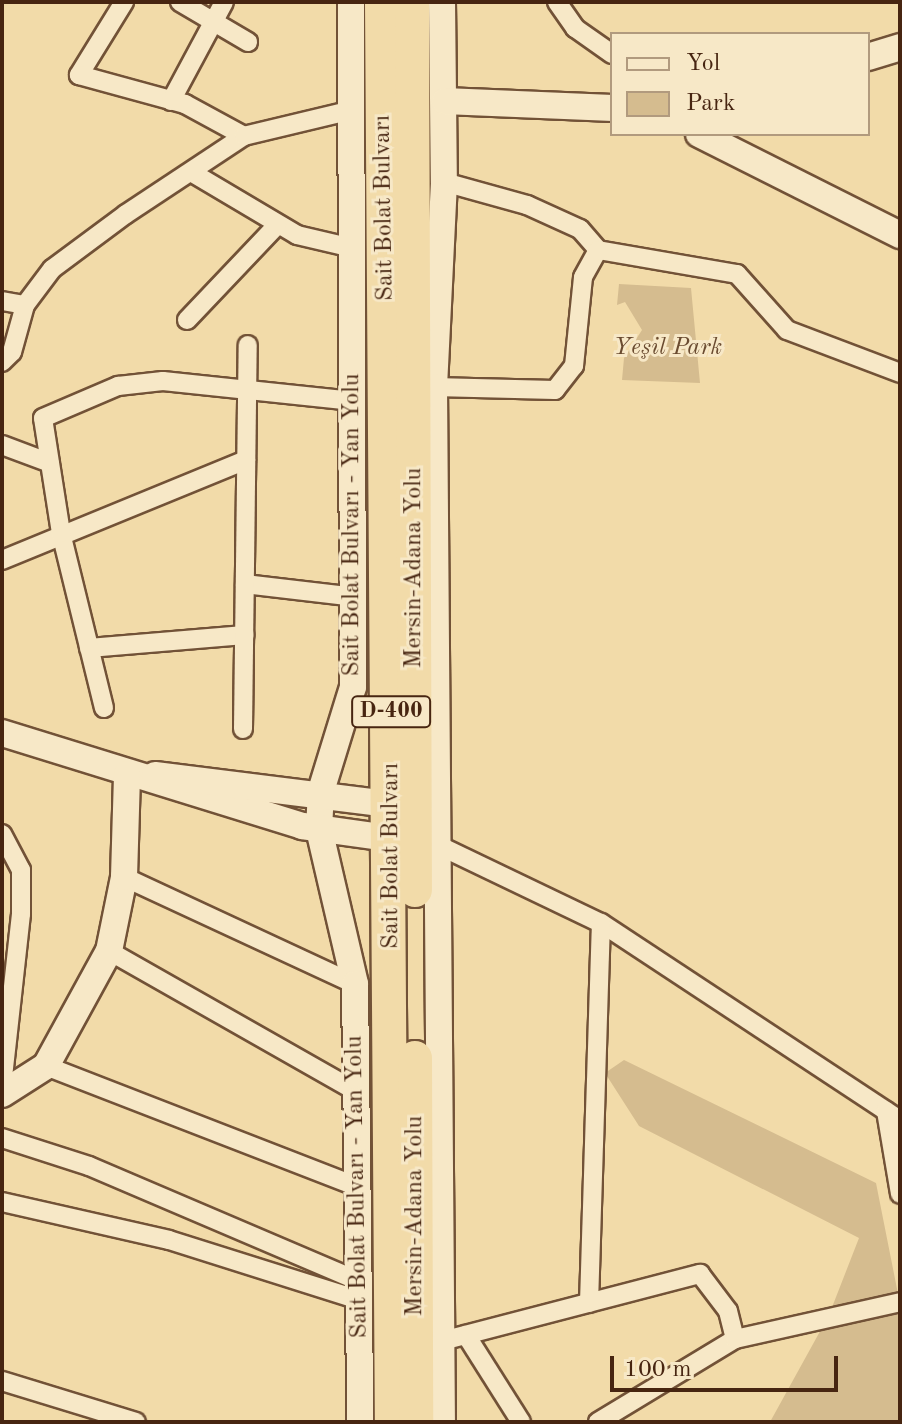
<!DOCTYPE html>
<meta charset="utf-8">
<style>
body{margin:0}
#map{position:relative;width:902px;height:1424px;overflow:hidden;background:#f2dba9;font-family:"Old Standard TT",serif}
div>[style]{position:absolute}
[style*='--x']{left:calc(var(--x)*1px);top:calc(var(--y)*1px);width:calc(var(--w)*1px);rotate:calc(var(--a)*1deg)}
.green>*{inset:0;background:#d5bc8f}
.roads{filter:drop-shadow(2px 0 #725237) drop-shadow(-2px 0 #725237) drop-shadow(0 2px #725237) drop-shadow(0 -2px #725237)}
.street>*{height:18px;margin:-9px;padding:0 9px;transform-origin:9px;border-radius:9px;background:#f7e8c7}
.secondary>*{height:26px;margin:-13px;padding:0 13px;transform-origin:13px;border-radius:13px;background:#f7e8c7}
.highway>*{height:34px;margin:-17px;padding:0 17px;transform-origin:17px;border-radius:17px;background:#f2dba9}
span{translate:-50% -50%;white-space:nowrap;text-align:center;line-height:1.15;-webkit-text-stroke:6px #f7e8c7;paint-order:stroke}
.shield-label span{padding:2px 6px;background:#f7e8c7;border:2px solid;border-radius:6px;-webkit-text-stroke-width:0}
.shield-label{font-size:22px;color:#472511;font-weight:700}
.street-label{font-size:24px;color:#472511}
.park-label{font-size:24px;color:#6a4b30;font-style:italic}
.frame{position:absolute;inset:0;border:4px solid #472511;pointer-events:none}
.legend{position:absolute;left:610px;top:32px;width:260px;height:104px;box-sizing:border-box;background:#f7e8c7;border:2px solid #b19a7e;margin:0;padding:10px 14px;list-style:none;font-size:24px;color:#472511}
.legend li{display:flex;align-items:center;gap:16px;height:40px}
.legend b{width:40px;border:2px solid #b19a7e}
.scale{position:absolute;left:610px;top:1356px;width:228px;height:36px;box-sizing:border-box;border:4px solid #472511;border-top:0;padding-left:10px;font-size:24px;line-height:28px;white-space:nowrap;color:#472511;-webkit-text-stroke:6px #f7e8c7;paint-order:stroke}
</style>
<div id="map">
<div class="green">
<div style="clip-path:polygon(619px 284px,691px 288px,700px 383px,622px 380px,624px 358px,642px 330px,625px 302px,617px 305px)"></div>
<div style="clip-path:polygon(624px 1060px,876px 1183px,900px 1304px,900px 1422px,770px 1422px,829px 1315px,859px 1238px,639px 1126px,605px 1073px)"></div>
</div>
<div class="roads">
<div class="street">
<div style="--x:124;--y:2;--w:86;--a:121.7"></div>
<div style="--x:79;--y:75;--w:110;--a:15.3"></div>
<div style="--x:185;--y:104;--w:67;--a:28.5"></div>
<div style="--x:180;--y:2;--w:79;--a:30.5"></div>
<div style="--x:557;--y:2;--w:32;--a:55"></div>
<div style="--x:575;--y:28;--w:45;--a:35.1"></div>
<div style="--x:171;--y:101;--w:112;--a:-61.8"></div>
<div style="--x:191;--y:172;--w:123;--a:30.7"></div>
<div style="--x:297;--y:235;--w:57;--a:13.3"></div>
<div style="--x:444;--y:182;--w:86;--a:15.5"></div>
<div style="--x:527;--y:205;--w:58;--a:24.4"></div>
<div style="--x:580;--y:229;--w:28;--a:49"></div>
<div style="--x:2;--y:301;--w:23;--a:10"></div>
<div style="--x:187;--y:320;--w:131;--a:-46.5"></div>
<div style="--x:2;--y:362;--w:14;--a:-45"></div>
<div style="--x:12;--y:352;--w:49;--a:-74.5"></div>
<div style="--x:25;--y:305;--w:45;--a:-53.1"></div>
<div style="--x:52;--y:269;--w:92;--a:-36.6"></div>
<div style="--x:126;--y:214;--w:141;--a:-33.5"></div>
<div style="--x:244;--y:136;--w:111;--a:-13.5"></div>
<div style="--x:434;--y:387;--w:121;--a:1.4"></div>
<div style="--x:555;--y:390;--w:31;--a:-52"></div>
<div style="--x:574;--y:366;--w:89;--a:-84.2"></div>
<div style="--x:583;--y:277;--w:31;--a:-61"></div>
<div style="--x:598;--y:250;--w:141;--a:9.8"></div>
<div style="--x:737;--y:274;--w:75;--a:48.2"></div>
<div style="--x:787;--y:330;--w:121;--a:20.8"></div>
<div style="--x:2;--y:445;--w:51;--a:20.6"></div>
<div style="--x:2;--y:560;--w:264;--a:-22.3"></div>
<div style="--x:245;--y:584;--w:111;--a:6.7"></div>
<div style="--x:89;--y:648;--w:156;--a:-4.8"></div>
<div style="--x:104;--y:708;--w:180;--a:-103.8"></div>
<div style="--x:61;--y:533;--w:116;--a:-98.9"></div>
<div style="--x:43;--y:418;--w:82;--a:-23.1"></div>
<div style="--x:118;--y:386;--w:45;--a:-6.3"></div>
<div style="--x:163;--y:381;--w:191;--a:6"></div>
<div style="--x:243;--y:729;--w:384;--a:-89.3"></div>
<div style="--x:2;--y:834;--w:41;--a:62.2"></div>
<div style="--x:21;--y:870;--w:44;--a:90"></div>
<div style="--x:21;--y:914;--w:172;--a:96.3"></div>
<div style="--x:440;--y:846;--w:178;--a:25.6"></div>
<div style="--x:601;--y:923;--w:358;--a:33.4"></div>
<div style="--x:124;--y:877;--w:255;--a:24.9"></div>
<div style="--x:109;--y:951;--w:285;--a:29.6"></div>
<div style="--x:46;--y:1066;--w:335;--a:21.2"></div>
<div style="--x:886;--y:1111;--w:84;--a:80.4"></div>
<div style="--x:2;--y:1138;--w:91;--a:17.8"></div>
<div style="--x:89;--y:1166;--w:293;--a:23.1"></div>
<div style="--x:2;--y:1202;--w:171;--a:12.8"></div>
<div style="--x:169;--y:1240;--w:199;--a:17.5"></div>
<div style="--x:589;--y:1303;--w:380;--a:-88.2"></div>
<div style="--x:466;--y:1335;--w:103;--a:57.7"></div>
<div style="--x:442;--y:1341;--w:267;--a:-14.6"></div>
<div style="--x:700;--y:1274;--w:46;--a:52.9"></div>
<div style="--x:728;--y:1311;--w:29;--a:76"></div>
<div style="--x:2;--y:1381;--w:140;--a:17"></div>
<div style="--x:598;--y:1422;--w:160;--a:-31.2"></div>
<div style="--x:735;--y:1339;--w:169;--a:-12.6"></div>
</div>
<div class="secondary">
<div style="--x:351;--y:2;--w:685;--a:89.83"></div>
<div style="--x:353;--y:687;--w:109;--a:107.1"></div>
<div style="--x:321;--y:791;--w:38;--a:93"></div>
<div style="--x:319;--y:829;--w:159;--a:76.9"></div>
<div style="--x:355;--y:984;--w:438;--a:89.3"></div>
<div style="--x:442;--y:2;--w:180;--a:89.4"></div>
<div style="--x:444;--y:182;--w:205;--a:92.8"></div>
<div style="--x:434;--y:387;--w:1035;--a:89.56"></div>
<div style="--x:868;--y:57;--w:34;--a:-17"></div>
<div style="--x:445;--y:101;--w:167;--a:2.4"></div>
<div style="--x:699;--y:134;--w:225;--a:26.7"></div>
<div style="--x:2;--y:733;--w:314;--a:17.2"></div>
<div style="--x:302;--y:826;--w:102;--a:7.9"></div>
<div style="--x:155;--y:775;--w:252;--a:7.1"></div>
<div style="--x:2;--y:1094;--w:52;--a:-32.5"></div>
<div style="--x:46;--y:1066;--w:131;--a:-61.3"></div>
<div style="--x:109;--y:951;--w:76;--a:-78.5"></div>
<div style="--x:124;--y:877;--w:103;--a:-88.3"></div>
</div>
<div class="highway">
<div style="--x:382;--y:2;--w:1420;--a:89.6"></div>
<div style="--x:412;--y:2;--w:888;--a:89.81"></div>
<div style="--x:415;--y:1058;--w:364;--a:89.8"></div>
</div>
</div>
<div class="shield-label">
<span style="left:391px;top:712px">D-400</span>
</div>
<div class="street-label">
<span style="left:385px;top:208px;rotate:-91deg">Sait Bolat Bulvarı</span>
<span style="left:353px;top:525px;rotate:-90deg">Sait Bolat Bulvarı - Yan Yolu</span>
<span style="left:415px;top:568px;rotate:-90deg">Mersin-Adana Yolu</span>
<span style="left:392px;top:856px;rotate:-90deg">Sait Bolat Bulvarı</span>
<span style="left:358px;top:1187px;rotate:-91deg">Sait Bolat Bulvarı - Yan Yolu</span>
<span style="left:416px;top:1216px;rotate:-90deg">Mersin-Adana Yolu</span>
</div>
<div class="park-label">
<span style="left:668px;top:349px">Yeşil Park</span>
</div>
<div class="frame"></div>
<ul class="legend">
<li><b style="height:10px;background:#f7e8c7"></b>Yol</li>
<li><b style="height:22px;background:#d5bc8f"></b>Park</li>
</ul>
<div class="scale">100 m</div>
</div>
